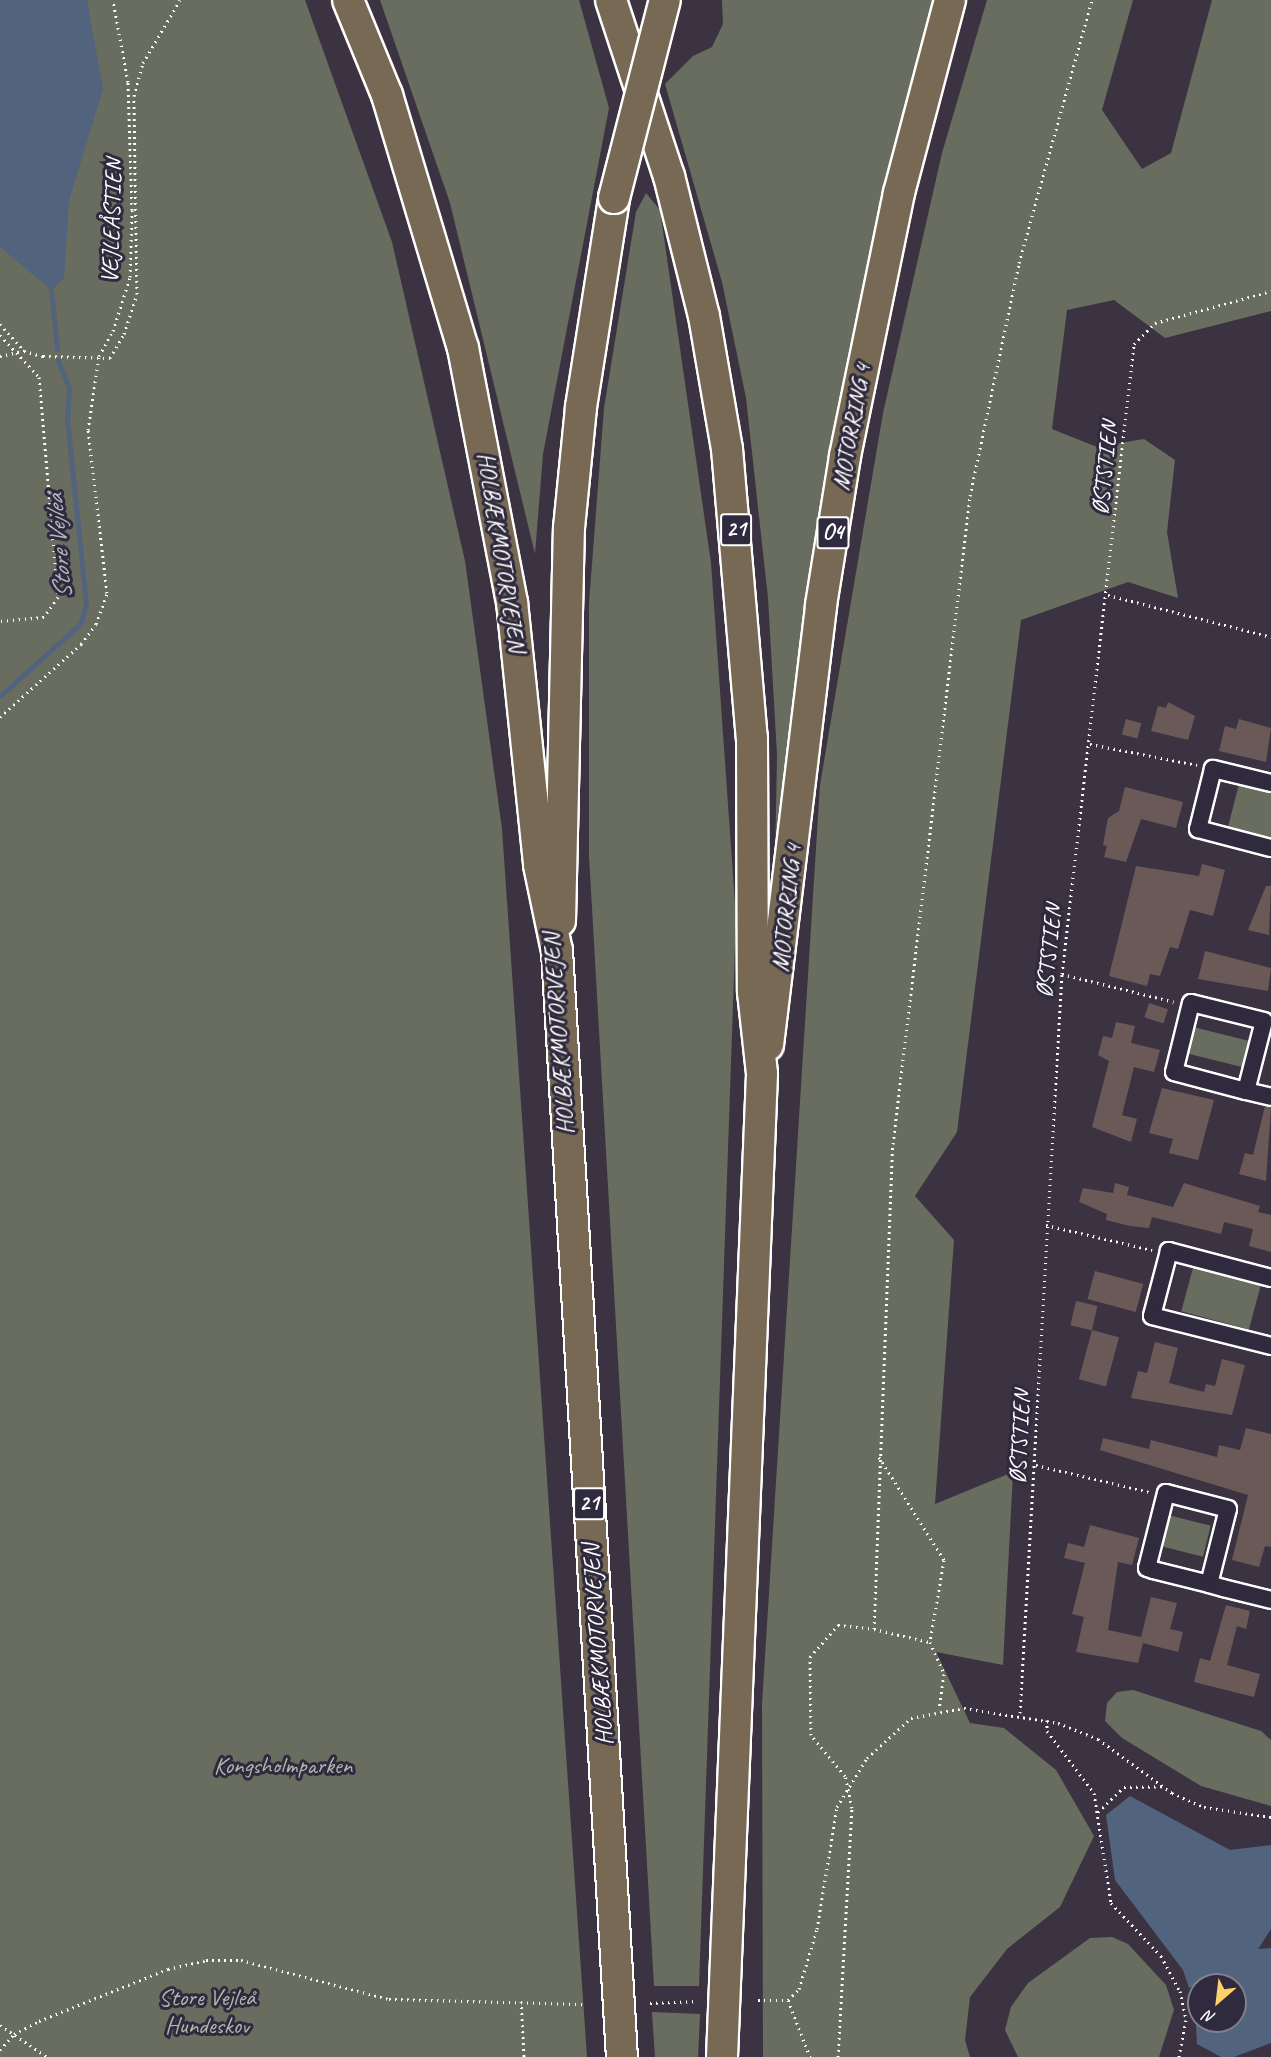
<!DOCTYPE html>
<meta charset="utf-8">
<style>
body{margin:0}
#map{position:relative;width:1271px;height:2057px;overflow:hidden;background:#3b3342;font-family:Caveat,sans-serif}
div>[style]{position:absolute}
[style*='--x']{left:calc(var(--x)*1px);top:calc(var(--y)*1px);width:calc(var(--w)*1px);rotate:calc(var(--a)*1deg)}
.green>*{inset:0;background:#686d5f;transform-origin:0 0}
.water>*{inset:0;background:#52647d}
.stream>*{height:5px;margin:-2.5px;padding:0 2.5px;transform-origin:2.5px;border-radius:2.5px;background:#52647d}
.building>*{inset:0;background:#6b5958;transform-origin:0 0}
.path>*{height:3px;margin-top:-1.5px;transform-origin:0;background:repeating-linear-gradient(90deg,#fff 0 1.5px,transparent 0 6px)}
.roads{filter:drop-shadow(2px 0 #fff) drop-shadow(-2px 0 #fff) drop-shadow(0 2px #fff) drop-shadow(0 -2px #fff)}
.street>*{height:16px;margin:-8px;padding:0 8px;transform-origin:8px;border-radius:8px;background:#2f2a3d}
.highway>*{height:30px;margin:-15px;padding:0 15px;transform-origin:15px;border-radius:15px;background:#776954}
.bridges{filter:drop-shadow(2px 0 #fff) drop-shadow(-2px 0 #fff) drop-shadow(0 2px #fff) drop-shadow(0 -2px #fff)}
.highway-bridge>*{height:30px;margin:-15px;padding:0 15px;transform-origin:15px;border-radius:15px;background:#776954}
span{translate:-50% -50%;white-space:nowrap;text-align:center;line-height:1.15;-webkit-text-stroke:6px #2f2a3d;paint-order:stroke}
.shield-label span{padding:2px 4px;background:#2f2a3d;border:2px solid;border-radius:4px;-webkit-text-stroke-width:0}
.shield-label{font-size:22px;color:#fff;font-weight:700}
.street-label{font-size:24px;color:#fff}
.park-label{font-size:24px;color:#b4b6af}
.water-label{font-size:26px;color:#b1b9c4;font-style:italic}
.north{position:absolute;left:1187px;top:1973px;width:60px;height:60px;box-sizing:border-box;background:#2f2a3d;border:2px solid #827f8b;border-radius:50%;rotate:208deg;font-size:16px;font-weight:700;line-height:24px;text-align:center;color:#fff}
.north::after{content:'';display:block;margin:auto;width:21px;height:27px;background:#ffd166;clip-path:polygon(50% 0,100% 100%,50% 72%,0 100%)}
</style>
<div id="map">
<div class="green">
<div style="clip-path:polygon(0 0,305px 0,392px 242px,465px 561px,502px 829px,587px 2057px,0 2057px)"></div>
<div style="clip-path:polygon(380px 0,579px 0,609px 108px,543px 454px,535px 554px,450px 203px)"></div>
<div style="clip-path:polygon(722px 0,934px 0,849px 349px,814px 554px,775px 863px,777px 755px,768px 598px,746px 398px,722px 282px,665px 84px,693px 56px,712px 47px,723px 24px)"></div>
<div style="clip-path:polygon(987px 0,1133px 0,1102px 110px,1142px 169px,1171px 153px,1212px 0,1271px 0,1271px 311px,1165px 338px,1114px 300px,1067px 310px,1052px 429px,1097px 447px,1144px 439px,1175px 460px,1167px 532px,1178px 598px,1128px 582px,1021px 620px,957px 1132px,915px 1196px,954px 1240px,935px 1504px,1013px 1472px,1003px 1665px,936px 1652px,970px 1723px,1004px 1728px,1056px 1770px,1094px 1836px,1060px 1907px,1007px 1949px,970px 1997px,965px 2040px,970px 2057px,763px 2057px,762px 1704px,820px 785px,883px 413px,942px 153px)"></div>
<div style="clip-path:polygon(646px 193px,660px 210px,711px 563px,736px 918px,699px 1986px,654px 1986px,589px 856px,589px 603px,604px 408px,636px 212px)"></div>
<div style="clip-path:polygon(1240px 780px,1271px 788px,1271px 838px,1228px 827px)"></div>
<div style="left:1193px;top:1027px;width:57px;height:27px;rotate:14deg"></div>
<div style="left:1194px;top:1264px;width:70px;height:49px;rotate:15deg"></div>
<div style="left:1168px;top:1515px;width:44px;height:32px;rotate:14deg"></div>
<div style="clip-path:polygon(1133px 1690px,1261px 1731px,1271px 1740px,1271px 1806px,1201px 1786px,1122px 1738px,1105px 1721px,1107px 1703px,1117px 1692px)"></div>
<div style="clip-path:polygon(1112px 1937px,1128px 1944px,1166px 1985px,1174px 2010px,1159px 2057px,1018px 2057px,1005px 2030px,1011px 2007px,1028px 1983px,1090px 1938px)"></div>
<div style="clip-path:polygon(652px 2012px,700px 2014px,698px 2057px,655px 2057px)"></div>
</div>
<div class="water">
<div style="clip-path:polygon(0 0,87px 0,103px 89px,69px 201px,64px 279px,51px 290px,0 247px)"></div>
<div style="clip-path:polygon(1130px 1796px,1230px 1850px,1271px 1845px,1271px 1929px,1258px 1949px,1271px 1948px,1271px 2043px,1234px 2057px,1221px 2057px,1197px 2044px,1195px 2007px,1199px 2002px,1199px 2021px,1235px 2021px,1235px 1985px,1212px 1985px,1215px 1980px,1189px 1988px,1183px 1970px,1115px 1880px,1106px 1815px)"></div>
</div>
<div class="stream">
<div style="--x:51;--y:290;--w:59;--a:84.2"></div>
<div style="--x:0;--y:696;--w:109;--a:-42"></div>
<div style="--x:81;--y:623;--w:21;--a:-76"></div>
<div style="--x:86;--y:603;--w:186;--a:-95.9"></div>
<div style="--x:67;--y:418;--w:29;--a:-86"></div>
<div style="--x:69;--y:389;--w:31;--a:-111"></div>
</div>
<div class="building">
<div style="clip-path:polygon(1168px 702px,1195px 716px,1188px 740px,1151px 731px,1158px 706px,1166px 708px)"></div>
<div style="left:1126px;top:719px;width:16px;height:16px;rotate:15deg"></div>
<div style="clip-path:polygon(1239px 719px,1271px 728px,1266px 762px,1219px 751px,1225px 726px,1236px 729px)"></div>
<div style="clip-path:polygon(1125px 787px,1183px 802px,1176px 828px,1141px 819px,1126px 862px,1104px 857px,1107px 846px,1103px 845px,1108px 818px,1119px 811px)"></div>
<div style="clip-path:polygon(1202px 864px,1225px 870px,1213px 916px,1190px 910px,1178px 949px,1170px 947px,1160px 976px,1150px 974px,1147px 986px,1109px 976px,1136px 866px,1199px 876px)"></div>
<div style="clip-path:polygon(1266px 886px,1271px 886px,1269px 935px,1248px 930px)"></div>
<div style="clip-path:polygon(1205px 951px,1271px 968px,1268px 991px,1198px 979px)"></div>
<div style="left:1149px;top:1003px;width:20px;height:15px;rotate:18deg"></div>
<div style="clip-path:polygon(1116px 1022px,1135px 1026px,1131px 1043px,1160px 1050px,1154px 1072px,1134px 1067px,1122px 1115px,1137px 1119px,1131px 1142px,1092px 1127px,1109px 1061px,1098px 1055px,1103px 1036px,1112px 1038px)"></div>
<div style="clip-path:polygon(1162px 1088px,1214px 1100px,1198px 1160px,1169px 1153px,1173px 1139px,1149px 1133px)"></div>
<div style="clip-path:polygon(1265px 1106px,1271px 1107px,1266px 1181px,1239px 1174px,1245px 1153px,1253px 1155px)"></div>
<div style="clip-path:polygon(1115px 1183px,1129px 1187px,1127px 1195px,1173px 1207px,1184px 1183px,1260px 1206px,1258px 1212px,1271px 1215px,1271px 1252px,1249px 1246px,1253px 1229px,1224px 1222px,1221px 1234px,1152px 1217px,1149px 1228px,1130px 1226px,1106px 1220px,1107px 1214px,1079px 1202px,1083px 1188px,1113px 1193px)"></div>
<div style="left:1095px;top:1271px;width:50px;height:29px;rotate:15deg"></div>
<div style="left:1076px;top:1301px;width:22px;height:25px;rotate:13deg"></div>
<div style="left:1092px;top:1330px;width:28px;height:51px;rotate:15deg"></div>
<div style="clip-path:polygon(1155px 1342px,1178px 1348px,1169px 1383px,1204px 1392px,1206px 1384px,1215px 1386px,1222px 1359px,1245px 1365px,1232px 1415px,1131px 1398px,1138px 1371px,1147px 1373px)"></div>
<div style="clip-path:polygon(1246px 1428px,1271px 1434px,1271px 1547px,1265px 1546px,1259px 1567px,1232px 1560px,1248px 1495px,1100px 1450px,1103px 1438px,1149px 1449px,1151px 1440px,1217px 1457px,1219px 1445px,1240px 1450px)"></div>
<div style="clip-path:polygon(1090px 1525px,1139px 1538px,1132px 1565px,1118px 1562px,1108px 1630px,1141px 1637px,1151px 1597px,1177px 1603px,1170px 1629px,1183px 1632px,1178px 1652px,1143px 1643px,1138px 1663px,1076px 1652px,1084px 1617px,1072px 1614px,1085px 1563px,1064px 1558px,1068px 1543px,1084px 1547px)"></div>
<div style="clip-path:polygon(1226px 1605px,1250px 1611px,1246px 1629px,1237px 1626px,1227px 1665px,1260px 1674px,1254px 1697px,1194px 1682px,1200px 1658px,1210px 1661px)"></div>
</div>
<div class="path">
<div style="--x:0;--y:324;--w:36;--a:48"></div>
<div style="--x:24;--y:351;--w:20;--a:15"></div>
<div style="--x:43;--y:356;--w:67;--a:1.7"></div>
<div style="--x:110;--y:358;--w:28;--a:-60"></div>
<div style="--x:124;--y:334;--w:42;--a:-72"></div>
<div style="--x:137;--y:294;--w:198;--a:-90.9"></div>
<div style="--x:134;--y:96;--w:34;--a:-75"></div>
<div style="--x:143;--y:63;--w:73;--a:-59.6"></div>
<div style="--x:0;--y:335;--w:57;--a:47.1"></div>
<div style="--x:39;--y:377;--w:221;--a:85.1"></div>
<div style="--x:58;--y:597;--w:24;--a:125"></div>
<div style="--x:44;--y:617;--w:44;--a:174.8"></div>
<div style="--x:0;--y:356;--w:25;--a:-12"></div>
<div style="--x:1108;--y:595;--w:168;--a:14.4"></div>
<div style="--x:0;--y:717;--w:109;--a:-42"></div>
<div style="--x:81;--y:644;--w:25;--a:-53"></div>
<div style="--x:96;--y:624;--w:33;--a:-70"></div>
<div style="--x:107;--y:593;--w:164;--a:-96.6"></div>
<div style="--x:88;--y:430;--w:75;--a:-81.5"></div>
<div style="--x:99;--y:356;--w:29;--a:-61"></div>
<div style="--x:113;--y:331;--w:57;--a:-72.5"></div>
<div style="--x:130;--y:277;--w:67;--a:-88.3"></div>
<div style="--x:132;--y:210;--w:128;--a:-91.8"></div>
<div style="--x:128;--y:82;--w:83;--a:-100.4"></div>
<div style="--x:1090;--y:744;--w:109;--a:11.1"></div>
<div style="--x:1062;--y:974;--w:115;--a:14"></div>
<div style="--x:1046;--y:1225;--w:109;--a:13.3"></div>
<div style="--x:879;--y:1457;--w:122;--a:57.7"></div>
<div style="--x:944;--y:1560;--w:83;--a:99.7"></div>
<div style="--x:930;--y:1642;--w:35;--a:66"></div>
<div style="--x:944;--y:1674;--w:36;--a:98"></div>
<div style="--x:1036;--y:1465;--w:116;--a:13.4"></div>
<div style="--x:874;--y:1629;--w:57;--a:13.1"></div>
<div style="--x:1020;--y:1713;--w:740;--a:-86.75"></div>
<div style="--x:1062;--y:974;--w:634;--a:-83.48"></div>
<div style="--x:1134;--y:344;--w:30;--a:-45"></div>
<div style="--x:1155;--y:323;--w:120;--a:-15.4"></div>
<div style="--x:1047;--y:1720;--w:11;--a:90"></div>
<div style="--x:1047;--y:1731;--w:78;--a:52.8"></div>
<div style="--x:1094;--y:1793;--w:111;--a:81.2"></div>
<div style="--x:1111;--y:1903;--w:73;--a:46.7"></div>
<div style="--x:1161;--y:1956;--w:40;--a:62"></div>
<div style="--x:1180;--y:1991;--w:30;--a:78"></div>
<div style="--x:1186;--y:2020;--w:38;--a:101"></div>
<div style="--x:1098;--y:1812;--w:36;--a:-44"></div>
<div style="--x:1124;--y:1787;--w:39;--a:-1"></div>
<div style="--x:758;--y:2000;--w:30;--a:0"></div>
<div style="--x:788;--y:2000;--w:16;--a:-45"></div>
<div style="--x:799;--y:1989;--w:63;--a:-73.3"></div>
<div style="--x:817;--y:1929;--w:124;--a:-80.7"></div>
<div style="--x:837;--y:1807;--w:57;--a:-58.5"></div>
<div style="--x:867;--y:1758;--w:59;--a:-42.3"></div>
<div style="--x:911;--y:1718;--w:54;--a:-10.7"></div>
<div style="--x:964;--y:1708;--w:95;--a:9.1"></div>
<div style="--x:1058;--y:1723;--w:43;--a:21.8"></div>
<div style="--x:1098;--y:1739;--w:92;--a:36.1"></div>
<div style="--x:1172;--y:1793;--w:35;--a:24"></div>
<div style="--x:1204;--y:1807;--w:68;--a:8.5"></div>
<div style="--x:788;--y:2000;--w:61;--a:68.9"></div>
<div style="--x:521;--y:2001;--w:56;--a:86.9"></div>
<div style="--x:650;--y:2003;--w:47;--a:-2.4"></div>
<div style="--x:0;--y:2025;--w:57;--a:34.2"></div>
<div style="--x:0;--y:2050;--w:21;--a:-49"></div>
<div style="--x:14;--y:2034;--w:28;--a:-27"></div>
<div style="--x:39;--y:2021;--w:139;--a:-22"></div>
<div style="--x:168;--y:1969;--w:39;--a:-13"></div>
<div style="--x:206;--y:1960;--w:35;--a:0"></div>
<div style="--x:241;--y:1960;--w:153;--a:14.8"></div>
<div style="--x:389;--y:1999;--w:197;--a:1.5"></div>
<div style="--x:838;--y:2057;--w:249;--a:-86.8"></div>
<div style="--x:852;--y:1808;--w:33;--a:-102"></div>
<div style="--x:845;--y:1776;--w:53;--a:-129.7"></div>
<div style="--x:811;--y:1735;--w:78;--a:-90.7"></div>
<div style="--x:810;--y:1657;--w:43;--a:-48.8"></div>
<div style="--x:838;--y:1625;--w:36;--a:6"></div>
<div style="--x:874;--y:1629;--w:485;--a:-87.8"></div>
<div style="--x:893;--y:1144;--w:653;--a:-83.22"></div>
<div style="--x:970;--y:496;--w:238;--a:-78.1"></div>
<div style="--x:1019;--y:263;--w:273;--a:-74.5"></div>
</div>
<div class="roads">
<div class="street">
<div style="--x:1271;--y:783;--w:60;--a:-166.4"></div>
<div style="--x:1213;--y:769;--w:62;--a:104"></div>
<div style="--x:1198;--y:829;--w:75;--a:14.6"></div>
<div style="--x:1246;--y:1091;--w:72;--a:-75.6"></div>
<div style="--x:1264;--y:1021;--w:75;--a:-166.1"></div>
<div style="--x:1191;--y:1003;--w:71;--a:103.8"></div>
<div style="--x:1174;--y:1072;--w:74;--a:14.8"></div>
<div style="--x:1246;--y:1091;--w:26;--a:13"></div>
<div style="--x:1271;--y:1278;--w:106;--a:-165.2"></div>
<div style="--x:1169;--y:1251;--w:67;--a:104.7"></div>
<div style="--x:1152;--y:1316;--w:123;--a:14.1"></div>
<div style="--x:1209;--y:1584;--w:77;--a:-75.8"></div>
<div style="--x:1228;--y:1509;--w:64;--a:-165.5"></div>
<div style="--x:1166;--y:1493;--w:77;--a:104.2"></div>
<div style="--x:1147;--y:1568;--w:6;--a:18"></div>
<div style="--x:1153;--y:1570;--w:58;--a:14"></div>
<div style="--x:1209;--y:1584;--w:15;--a:16"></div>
<div style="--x:1223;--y:1588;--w:49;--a:14"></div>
</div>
<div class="highway">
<div style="--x:348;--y:0;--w:103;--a:67.7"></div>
<div style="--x:387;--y:95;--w:264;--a:73.3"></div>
<div style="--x:463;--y:348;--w:259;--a:79.1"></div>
<div style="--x:512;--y:602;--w:264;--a:84.1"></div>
<div style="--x:539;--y:865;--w:88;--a:78.2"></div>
<div style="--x:557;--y:951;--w:1108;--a:86.64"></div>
<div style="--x:611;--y:0;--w:185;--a:71.8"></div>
<div style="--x:669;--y:176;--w:144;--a:76"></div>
<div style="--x:704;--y:316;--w:135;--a:80.2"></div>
<div style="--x:727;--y:449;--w:290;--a:85.1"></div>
<div style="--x:752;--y:738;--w:254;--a:89.8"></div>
<div style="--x:753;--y:992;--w:82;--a:83.7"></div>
<div style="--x:762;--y:1074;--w:984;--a:92.33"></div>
<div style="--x:560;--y:921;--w:393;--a:-88.7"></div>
<div style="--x:569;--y:528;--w:122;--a:-84.3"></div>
<div style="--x:581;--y:407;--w:212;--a:-81"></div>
<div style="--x:768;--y:1045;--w:443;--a:-83.1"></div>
<div style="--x:821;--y:605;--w:151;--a:-80.8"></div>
<div style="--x:845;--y:456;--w:268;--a:-78.4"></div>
<div style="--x:899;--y:193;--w:200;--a:-75.2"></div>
</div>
</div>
<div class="bridges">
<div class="highway-bridge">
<div style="--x:614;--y:198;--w:204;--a:-75.6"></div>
</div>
</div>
<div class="shield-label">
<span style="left:736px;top:530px">21</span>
<span style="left:833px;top:533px">O4</span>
<span style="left:589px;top:1504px">21</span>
</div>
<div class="street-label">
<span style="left:112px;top:221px;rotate:-88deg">VEJLEÅSTIEN</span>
<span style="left:852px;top:427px;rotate:-80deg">MOTORRING 4</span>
<span style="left:1105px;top:468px;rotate:-84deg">ØSTSTIEN</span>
<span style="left:501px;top:552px;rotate:81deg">HOLBÆKMOTORVEJEN</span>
<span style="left:787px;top:908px;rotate:-84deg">MOTORRING 4</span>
<span style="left:1049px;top:951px;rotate:-84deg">ØSTSTIEN</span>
<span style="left:559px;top:1034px;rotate:-94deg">HOLBÆKMOTORVEJEN</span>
<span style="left:1020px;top:1437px;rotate:-87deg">ØSTSTIEN</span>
<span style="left:598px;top:1645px;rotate:-94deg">HOLBÆKMOTORVEJEN</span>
</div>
<div class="park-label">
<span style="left:283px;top:1766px">Kongsholmparken</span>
<span style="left:207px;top:2012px">Store Vejleå<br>Hundeskov</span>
</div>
<div class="water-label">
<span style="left:59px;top:547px;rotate:-95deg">Store Vejleå</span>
</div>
<div class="north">N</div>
</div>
